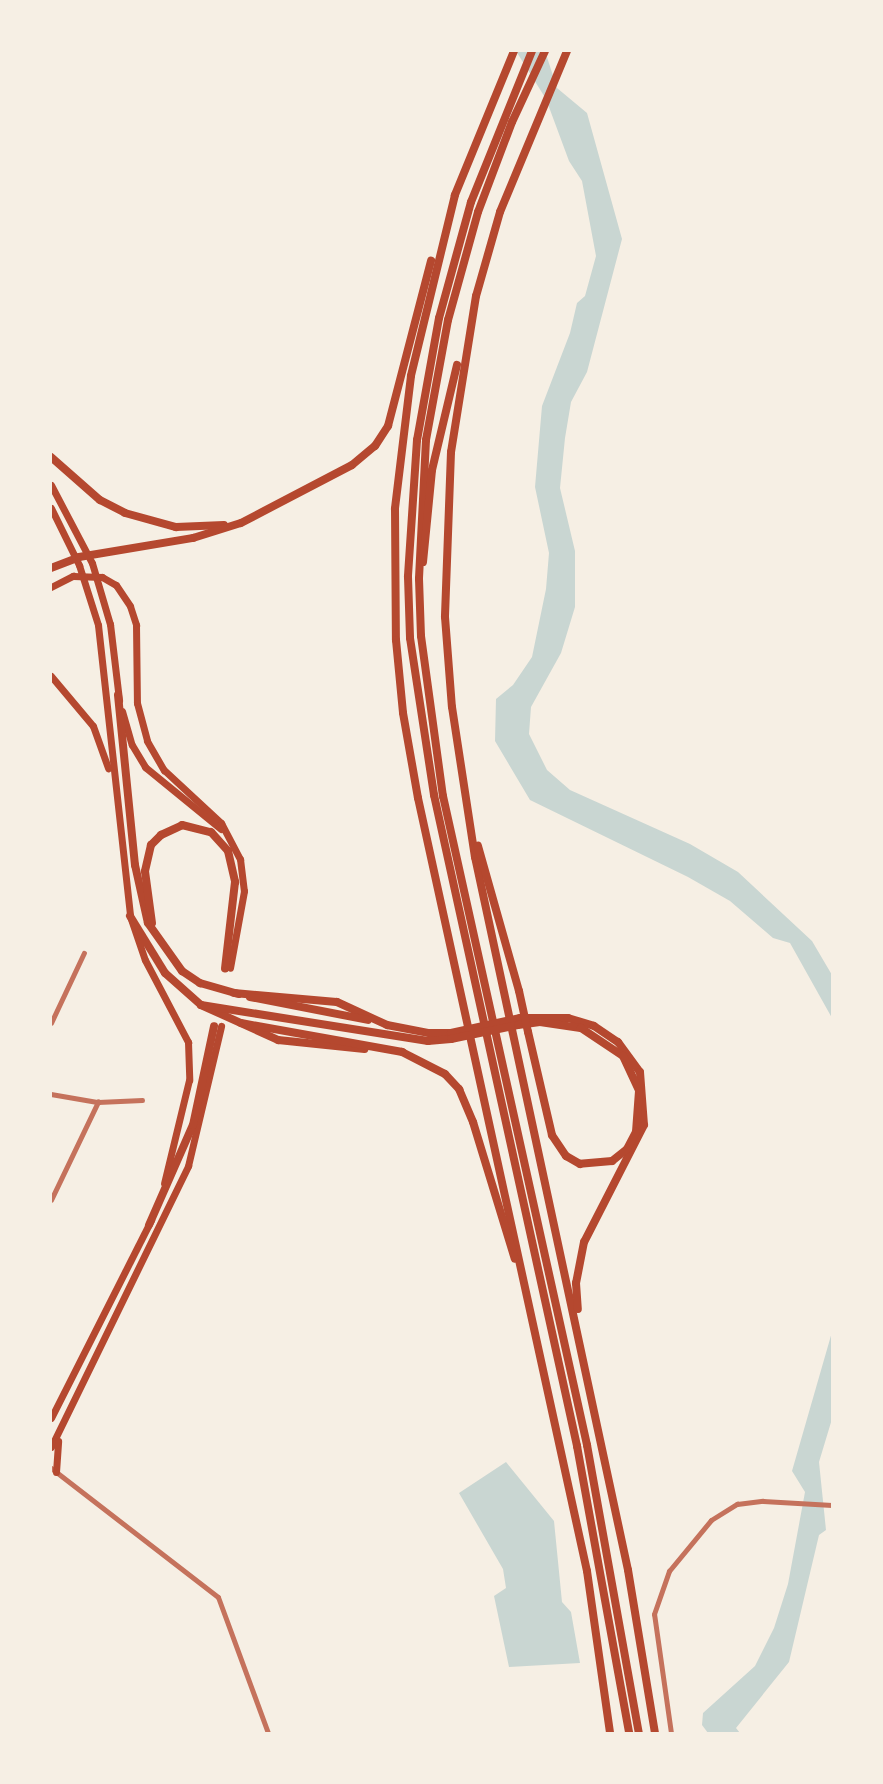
<!DOCTYPE html>
<style>
body{margin:0}
#map{position:relative;width:883px;height:1784px;overflow:hidden;background:#f6efe4;font-family:Arial,sans-serif}
div>[style]{position:absolute}
[style*='--x']{left:calc(var(--x)*1px);top:calc(var(--y)*1px);width:calc(var(--w)*1px);rotate:calc(var(--a)*1deg)}
.water>*{inset:0;background:#c9d6d2}
.minor>*{height:4.5px;margin:-2.25px;padding:0 2.25px;transform-origin:2.25px;border-radius:2.25px;background:#c5725c}
.tertiary>*{height:5px;margin:-2.5px;padding:0 2.5px;transform-origin:2.5px;border-radius:2.5px;background:#c5725c}
.trunk>*{height:7px;margin:-3.5px;padding:0 3.5px;transform-origin:3.5px;border-radius:3.5px;background:#b5482f}
.motorway>*{height:8px;margin:-4px;padding:0 4px;transform-origin:4px;border-radius:4px;background:#b5482f}
span{translate:-50% -50%;white-space:nowrap;text-align:center;line-height:1.15;-webkit-text-stroke:7px #f6efe4;paint-order:stroke}
.frame{position:absolute;inset:0;border:52px solid #f6efe4;pointer-events:none}
</style>
<div id="map">
<div class="water">
<div style="clip-path:polygon(516px 51px,545px 51px,557px 88px,587px 113px,622px 239px,587px 372px,571px 402px,565px 438px,560px 488px,575px 551px,575px 607px,561px 653px,531px 707px,529px 734px,547px 770px,570px 790px,690px 844px,738px 872px,812px 941px,832px 975px,832px 1018px,790px 943px,773px 938px,730px 901px,688px 877px,530px 800px,495px 741px,496px 699px,513px 685px,532px 657px,546px 589px,549px 553px,535px 487px,542px 406px,570px 333px,577px 303px,585px 296px,596px 256px,582px 181px,569px 161px,546px 99px)"></div>
<div style="clip-path:polygon(832px 1332px,832px 1419px,819px 1462px,826px 1530px,819px 1535px,789px 1662px,736px 1728px,740px 1733px,708px 1733px,702px 1725px,703px 1713px,755px 1666px,774px 1628px,788px 1584px,805px 1492px,792px 1471px)"></div>
<div style="clip-path:polygon(506px 1462px,554px 1521px,562px 1602px,571px 1612px,580px 1663px,509px 1667px,494px 1596px,506px 1588px,503px 1569px,459px 1493px)"></div>
</div>
<div class="minor">
<div style="--x:51;--y:1023;--w:77;--a:-64.8"></div>
<div style="--x:51;--y:1094;--w:48;--a:9.7"></div>
<div style="--x:98;--y:1102;--w:44;--a:-2.6"></div>
<div style="--x:51;--y:1200;--w:109;--a:-64.4"></div>
</div>
<div class="tertiary">
<div style="--x:51;--y:1468;--w:211;--a:37.7"></div>
<div style="--x:218;--y:1597;--w:145;--a:69.8"></div>
<div style="--x:671;--y:1733;--w:120;--a:-98.1"></div>
<div style="--x:654;--y:1614;--w:46;--a:-70.8"></div>
<div style="--x:669;--y:1571;--w:66;--a:-50.5"></div>
<div style="--x:711;--y:1520;--w:31;--a:-32"></div>
<div style="--x:737;--y:1504;--w:26;--a:-7"></div>
<div style="--x:763;--y:1501;--w:69;--a:3.3"></div>
</div>
<div class="trunk">
<div style="--x:51;--y:485;--w:88;--a:62.3"></div>
<div style="--x:92;--y:563;--w:64;--a:73.6"></div>
<div style="--x:110;--y:624;--w:77;--a:83.2"></div>
<div style="--x:51;--y:508;--w:64;--a:63.8"></div>
<div style="--x:79;--y:565;--w:63;--a:72.4"></div>
<div style="--x:98;--y:625;--w:293;--a:83.7"></div>
<div style="--x:130;--y:916;--w:46;--a:71.2"></div>
<div style="--x:145;--y:960;--w:93;--a:62.3"></div>
<div style="--x:188;--y:1042;--w:38;--a:88"></div>
<div style="--x:189;--y:1080;--w:106;--a:103.6"></div>
<div style="--x:51;--y:587;--w:25;--a:-27"></div>
<div style="--x:73;--y:576;--w:29;--a:2"></div>
<div style="--x:102;--y:577;--w:16;--a:30"></div>
<div style="--x:116;--y:585;--w:25;--a:56"></div>
<div style="--x:130;--y:606;--w:20;--a:72"></div>
<div style="--x:136;--y:625;--w:78;--a:89.3"></div>
<div style="--x:137;--y:703;--w:39;--a:75"></div>
<div style="--x:147;--y:741;--w:34;--a:60"></div>
<div style="--x:164;--y:770;--w:78;--a:42.9"></div>
<div style="--x:221;--y:823;--w:41;--a:62.2"></div>
<div style="--x:240;--y:859;--w:32;--a:83"></div>
<div style="--x:244;--y:891;--w:78;--a:100.3"></div>
<div style="--x:51;--y:676;--w:65;--a:50"></div>
<div style="--x:93;--y:726;--w:45;--a:70.3"></div>
<div style="--x:122;--y:711;--w:35;--a:74"></div>
<div style="--x:132;--y:745;--w:26;--a:59"></div>
<div style="--x:145;--y:767;--w:98;--a:39.2"></div>
<div style="--x:51;--y:1418;--w:222;--a:-63.2"></div>
<div style="--x:51;--y:1447;--w:313;--a:-64"></div>
<div style="--x:188;--y:1166;--w:144;--a:-76.7"></div>
<div style="--x:56;--y:1472;--w:31;--a:-86"></div>
</div>
<div class="motorway">
<div style="--x:514;--y:51;--w:156;--a:112.3"></div>
<div style="--x:455;--y:195;--w:186;--a:103.7"></div>
<div style="--x:411;--y:376;--w:134;--a:96.9"></div>
<div style="--x:395;--y:509;--w:131;--a:89.6"></div>
<div style="--x:396;--y:640;--w:73;--a:84.5"></div>
<div style="--x:403;--y:713;--w:86;--a:80"></div>
<div style="--x:418;--y:798;--w:791;--a:77.67"></div>
<div style="--x:587;--y:1571;--w:164;--a:81.9"></div>
<div style="--x:532;--y:51;--w:163;--a:112"></div>
<div style="--x:471;--y:202;--w:120;--a:105.4"></div>
<div style="--x:439;--y:318;--w:124;--a:100.2"></div>
<div style="--x:417;--y:440;--w:137;--a:93.8"></div>
<div style="--x:408;--y:577;--w:61;--a:88.1"></div>
<div style="--x:410;--y:638;--w:159;--a:81.3"></div>
<div style="--x:434;--y:795;--w:667;--a:77.61"></div>
<div style="--x:577;--y:1446;--w:292;--a:79.7"></div>
<div style="--x:545;--y:51;--w:78;--a:114.9"></div>
<div style="--x:512;--y:122;--w:96;--a:110.7"></div>
<div style="--x:478;--y:212;--w:112;--a:105.5"></div>
<div style="--x:448;--y:320;--w:122;--a:100.4"></div>
<div style="--x:426;--y:440;--w:139;--a:92.9"></div>
<div style="--x:419;--y:579;--w:57;--a:88"></div>
<div style="--x:421;--y:636;--w:162;--a:82.2"></div>
<div style="--x:443;--y:796;--w:665;--a:77.49"></div>
<div style="--x:587;--y:1445;--w:293;--a:79.8"></div>
<div style="--x:567;--y:51;--w:174;--a:112.6"></div>
<div style="--x:500;--y:212;--w:87;--a:105.9"></div>
<div style="--x:476;--y:296;--w:158;--a:99.1"></div>
<div style="--x:451;--y:452;--w:165;--a:92.1"></div>
<div style="--x:445;--y:617;--w:90;--a:85.6"></div>
<div style="--x:452;--y:707;--w:152;--a:81.3"></div>
<div style="--x:475;--y:857;--w:729;--a:77.89"></div>
<div style="--x:628;--y:1570;--w:165;--a:80.6"></div>
<div style="--x:51;--y:457;--w:65;--a:41.3"></div>
<div style="--x:100;--y:500;--w:28;--a:27"></div>
<div style="--x:125;--y:513;--w:53;--a:15.4"></div>
<div style="--x:176;--y:527;--w:48;--a:-2.4"></div>
<div style="--x:423;--y:562;--w:92;--a:-84.4"></div>
<div style="--x:432;--y:470;--w:108;--a:-76.6"></div>
<div style="--x:51;--y:568;--w:30;--a:-21"></div>
<div style="--x:79;--y:557;--w:116;--a:-9.5"></div>
<div style="--x:193;--y:538;--w:50;--a:-17.4"></div>
<div style="--x:241;--y:523;--w:125;--a:-27.6"></div>
<div style="--x:352;--y:465;--w:30;--a:-40"></div>
<div style="--x:375;--y:446;--w:24;--a:-57"></div>
<div style="--x:388;--y:426;--w:171;--a:-75.4"></div>
<div style="--x:118;--y:695;--w:171;--a:84.3"></div>
<div style="--x:135;--y:865;--w:59;--a:77.4"></div>
<div style="--x:148;--y:923;--w:59;--a:54.7"></div>
<div style="--x:182;--y:971;--w:22;--a:34"></div>
<div style="--x:200;--y:983;--w:40;--a:16"></div>
<div style="--x:130;--y:916;--w:67;--a:58.4"></div>
<div style="--x:165;--y:973;--w:48;--a:41.6"></div>
<div style="--x:201;--y:1005;--w:85;--a:24.4"></div>
<div style="--x:278;--y:1040;--w:87;--a:5.9"></div>
<div style="--x:152;--y:923;--w:52;--a:-97.7"></div>
<div style="--x:145;--y:871;--w:27;--a:-77"></div>
<div style="--x:151;--y:845;--w:14;--a:-45"></div>
<div style="--x:161;--y:835;--w:23;--a:-25"></div>
<div style="--x:182;--y:825;--w:30;--a:14"></div>
<div style="--x:211;--y:832;--w:25;--a:48"></div>
<div style="--x:228;--y:851;--w:32;--a:77"></div>
<div style="--x:235;--y:882;--w:87;--a:96.6"></div>
<div style="--x:234;--y:993;--w:103;--a:5"></div>
<div style="--x:337;--y:1002;--w:55;--a:24.7"></div>
<div style="--x:387;--y:1025;--w:43;--a:10.8"></div>
<div style="--x:429;--y:1033;--w:22;--a:0"></div>
<div style="--x:451;--y:1033;--w:71;--a:-12.3"></div>
<div style="--x:520;--y:1018;--w:48;--a:0"></div>
<div style="--x:568;--y:1018;--w:27;--a:17"></div>
<div style="--x:594;--y:1026;--w:29;--a:34"></div>
<div style="--x:618;--y:1042;--w:37;--a:54"></div>
<div style="--x:640;--y:1072;--w:53;--a:85.7"></div>
<div style="--x:644;--y:1125;--w:131;--a:117.1"></div>
<div style="--x:584;--y:1242;--w:42;--a:101"></div>
<div style="--x:576;--y:1283;--w:26;--a:86"></div>
<div style="--x:250;--y:997;--w:120;--a:11"></div>
<div style="--x:201;--y:1005;--w:230;--a:9"></div>
<div style="--x:428;--y:1041;--w:23;--a:-5"></div>
<div style="--x:451;--y:1039;--w:68;--a:-11.8"></div>
<div style="--x:518;--y:1025;--w:22;--a:-8"></div>
<div style="--x:540;--y:1022;--w:41;--a:8.3"></div>
<div style="--x:581;--y:1028;--w:50;--a:33.7"></div>
<div style="--x:623;--y:1056;--w:38;--a:65"></div>
<div style="--x:639;--y:1091;--w:41;--a:94.2"></div>
<div style="--x:636;--y:1132;--w:19;--a:118"></div>
<div style="--x:627;--y:1149;--w:19;--a:141"></div>
<div style="--x:612;--y:1161;--w:32;--a:175"></div>
<div style="--x:580;--y:1164;--w:16;--a:-150"></div>
<div style="--x:566;--y:1156;--w:25;--a:-124"></div>
<div style="--x:552;--y:1135;--w:106;--a:-103.1"></div>
<div style="--x:528;--y:1032;--w:42;--a:-102.4"></div>
<div style="--x:519;--y:991;--w:151;--a:-105.8"></div>
<div style="--x:241;--y:1023;--w:164;--a:10.2"></div>
<div style="--x:402;--y:1052;--w:48;--a:27.1"></div>
<div style="--x:445;--y:1074;--w:21;--a:47"></div>
<div style="--x:459;--y:1089;--w:36;--a:67"></div>
<div style="--x:473;--y:1122;--w:143;--a:73"></div>
<div style="--x:149;--y:1225;--w:109;--a:-66.3"></div>
<div style="--x:193;--y:1125;--w:101;--a:-78"></div>
</div>
<div class="frame"></div>
</div>
